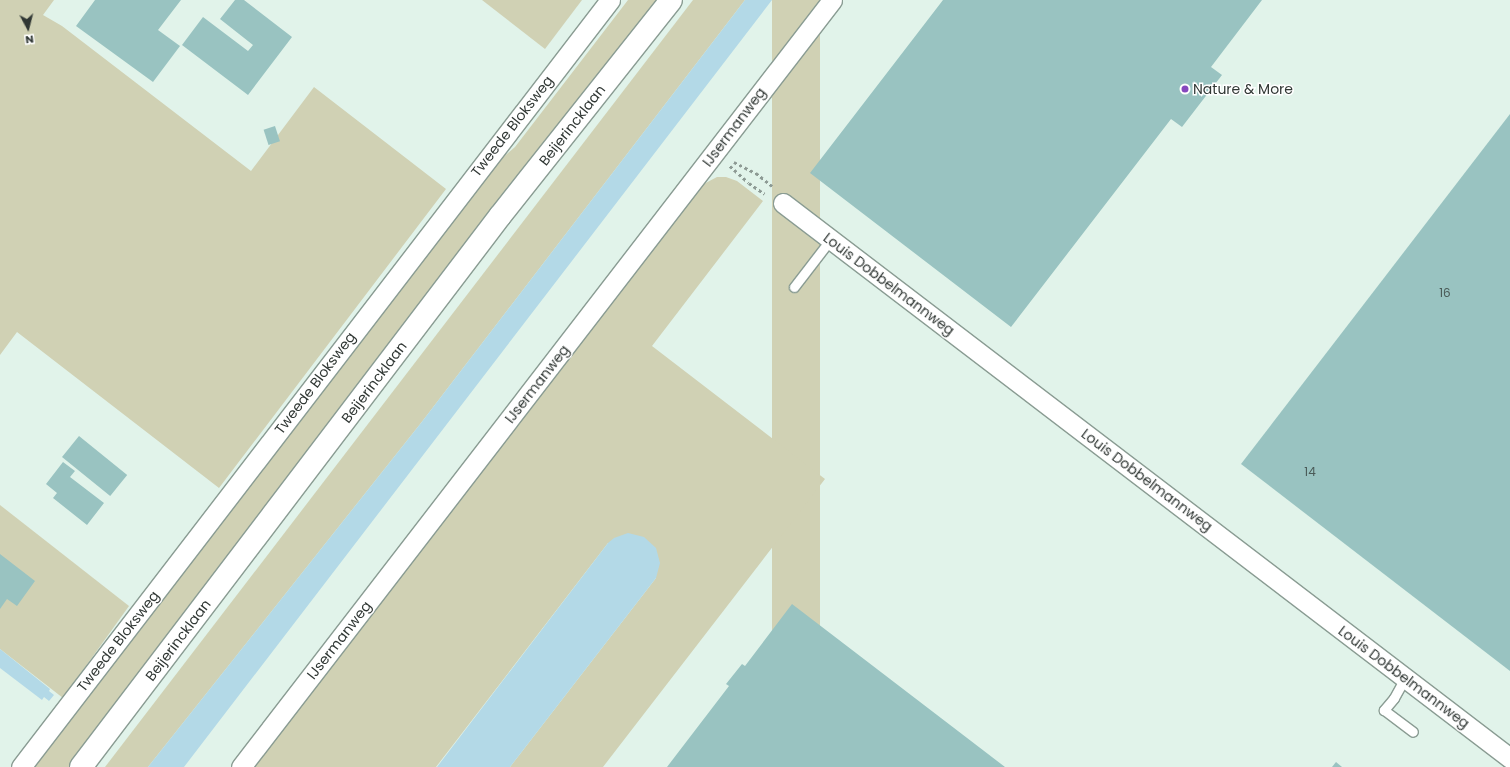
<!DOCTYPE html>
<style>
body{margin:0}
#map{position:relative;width:1510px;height:767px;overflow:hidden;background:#e1f3ea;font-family:Poppins,sans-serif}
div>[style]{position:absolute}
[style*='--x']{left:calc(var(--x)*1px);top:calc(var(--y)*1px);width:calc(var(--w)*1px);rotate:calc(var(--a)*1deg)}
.green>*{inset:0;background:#d0d1b4;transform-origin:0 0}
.water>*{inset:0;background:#b3d9e7}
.building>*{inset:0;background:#99c3c1;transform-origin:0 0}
.path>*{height:2.5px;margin-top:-1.25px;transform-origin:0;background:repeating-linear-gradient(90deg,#8d9a94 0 3px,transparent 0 6px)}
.roads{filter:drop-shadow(1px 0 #8a9c93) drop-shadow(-1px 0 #8a9c93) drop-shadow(0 1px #8a9c93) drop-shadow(0 -1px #8a9c93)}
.lane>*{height:9px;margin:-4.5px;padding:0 4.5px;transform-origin:4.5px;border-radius:4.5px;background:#fff}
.street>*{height:19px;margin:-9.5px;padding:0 9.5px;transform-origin:9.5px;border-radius:9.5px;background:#fff}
.secondary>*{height:22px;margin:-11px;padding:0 11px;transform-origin:11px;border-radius:11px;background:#fff}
.dots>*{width:11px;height:11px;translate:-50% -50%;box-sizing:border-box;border:2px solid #fff;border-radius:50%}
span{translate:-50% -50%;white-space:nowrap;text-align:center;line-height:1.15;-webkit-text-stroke:3px #fff;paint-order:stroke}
.number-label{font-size:12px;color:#4a5a57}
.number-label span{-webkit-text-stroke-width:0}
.poi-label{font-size:14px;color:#303734}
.left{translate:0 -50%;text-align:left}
.street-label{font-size:14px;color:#303734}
.north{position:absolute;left:8px;top:8px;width:40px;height:40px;-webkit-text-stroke:3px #fff;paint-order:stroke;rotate:173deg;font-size:11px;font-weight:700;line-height:16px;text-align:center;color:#303734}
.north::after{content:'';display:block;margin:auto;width:14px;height:18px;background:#303734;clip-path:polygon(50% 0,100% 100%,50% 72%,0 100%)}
</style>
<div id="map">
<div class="green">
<div style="clip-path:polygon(0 0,54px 0,43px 15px,62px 26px,251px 171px,314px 87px,446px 189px,219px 488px,17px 332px,0 355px)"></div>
<div style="clip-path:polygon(482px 0,582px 0,545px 49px)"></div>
<div style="clip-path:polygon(628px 0,658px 0,70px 767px,35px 767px,502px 158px,515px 147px)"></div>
<div style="clip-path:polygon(693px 0,745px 0,421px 423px,148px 767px,105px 767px)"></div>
<div style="left:772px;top:0;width:48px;height:966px"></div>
<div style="clip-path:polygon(717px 177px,726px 177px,737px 181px,763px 201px,652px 346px,825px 479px,603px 767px,510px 767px,656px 578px,608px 543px,436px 767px,254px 767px,698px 187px)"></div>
<div style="clip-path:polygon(0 505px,129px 606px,63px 698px,0 649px)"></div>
</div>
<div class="water">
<div style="clip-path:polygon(745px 0,772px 0,184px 767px,148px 767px,421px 423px)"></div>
<div style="clip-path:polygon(628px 533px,644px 537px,656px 548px,660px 563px,656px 578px,510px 767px,437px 767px,608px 543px,614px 538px)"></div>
<div style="clip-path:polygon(0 649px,50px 689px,49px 691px,54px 695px,49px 701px,44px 697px,42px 700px,0 668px)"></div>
</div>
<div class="building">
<div style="clip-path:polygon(95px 0,181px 0,158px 30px,180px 46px,153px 82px,76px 26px)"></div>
<div style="clip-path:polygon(235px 0,244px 0,292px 37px,248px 95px,182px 45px,203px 17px,248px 51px,253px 45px,220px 19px)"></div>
<div style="clip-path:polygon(943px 0,1262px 0,1211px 67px,1222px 75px,1182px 127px,1171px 119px,1011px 327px,810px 173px)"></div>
<div style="clip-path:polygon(1510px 114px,1510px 671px,1241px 464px)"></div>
<div style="left:275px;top:126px;width:16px;height:12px;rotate:72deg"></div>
<div style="left:79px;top:436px;width:62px;height:27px;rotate:39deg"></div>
<div style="clip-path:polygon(63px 462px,75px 471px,70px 477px,104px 503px,87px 525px,53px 498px,57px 493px,46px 484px)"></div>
<div style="clip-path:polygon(0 554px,35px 581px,17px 606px,7px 599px,0 609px)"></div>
<div style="clip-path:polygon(792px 604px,1005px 767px,667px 767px,729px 686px,726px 684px,742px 664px,745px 666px)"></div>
<div style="clip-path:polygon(1336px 762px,1342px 767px,1332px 767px)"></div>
</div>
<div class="path">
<div style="--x:734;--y:162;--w:25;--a:27"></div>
<div style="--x:756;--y:173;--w:21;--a:39"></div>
<div style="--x:730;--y:166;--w:25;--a:42"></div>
<div style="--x:749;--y:183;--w:19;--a:35"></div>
</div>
<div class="roads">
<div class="lane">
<div style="--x:794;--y:287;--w:61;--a:-52.4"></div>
<div style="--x:1405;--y:678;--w:23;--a:119"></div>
<div style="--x:1394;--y:698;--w:16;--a:130"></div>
<div style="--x:1384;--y:710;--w:36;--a:37"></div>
</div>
<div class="street">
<div style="--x:783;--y:203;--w:915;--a:37.36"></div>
<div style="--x:21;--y:767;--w:967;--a:-52.48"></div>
<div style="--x:241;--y:767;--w:968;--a:-52.38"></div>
</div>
<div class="secondary">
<div style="--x:81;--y:767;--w:692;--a:-52.75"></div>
<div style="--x:500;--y:216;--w:275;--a:-51.6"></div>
</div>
</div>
<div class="dots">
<div style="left:1185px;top:89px;background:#8648be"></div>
</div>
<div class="number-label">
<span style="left:1445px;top:293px">16</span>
<span style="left:1310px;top:472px">14</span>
</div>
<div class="poi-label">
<span class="left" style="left:1193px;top:89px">Nature &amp; More</span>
</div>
<div class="street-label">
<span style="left:572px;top:125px;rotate:-52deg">Beijerincklaan</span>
<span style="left:512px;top:126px;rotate:-52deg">Tweede Bloksweg</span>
<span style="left:734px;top:127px;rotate:-53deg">IJsermanweg</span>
<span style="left:889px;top:284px;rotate:37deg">Louis Dobbelmannweg</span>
<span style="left:374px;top:382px;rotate:-53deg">Beijerincklaan</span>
<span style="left:315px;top:383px;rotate:-53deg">Tweede Bloksweg</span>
<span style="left:537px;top:384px;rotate:-52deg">IJsermanweg</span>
<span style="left:1147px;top:480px;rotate:37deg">Louis Dobbelmannweg</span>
<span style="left:178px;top:640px;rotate:-53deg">Beijerincklaan</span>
<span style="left:339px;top:640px;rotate:-52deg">IJsermanweg</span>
<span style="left:118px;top:641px;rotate:-52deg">Tweede Bloksweg</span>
<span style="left:1404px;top:677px;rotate:37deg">Louis Dobbelmannweg</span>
</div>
<div class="north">N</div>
</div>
